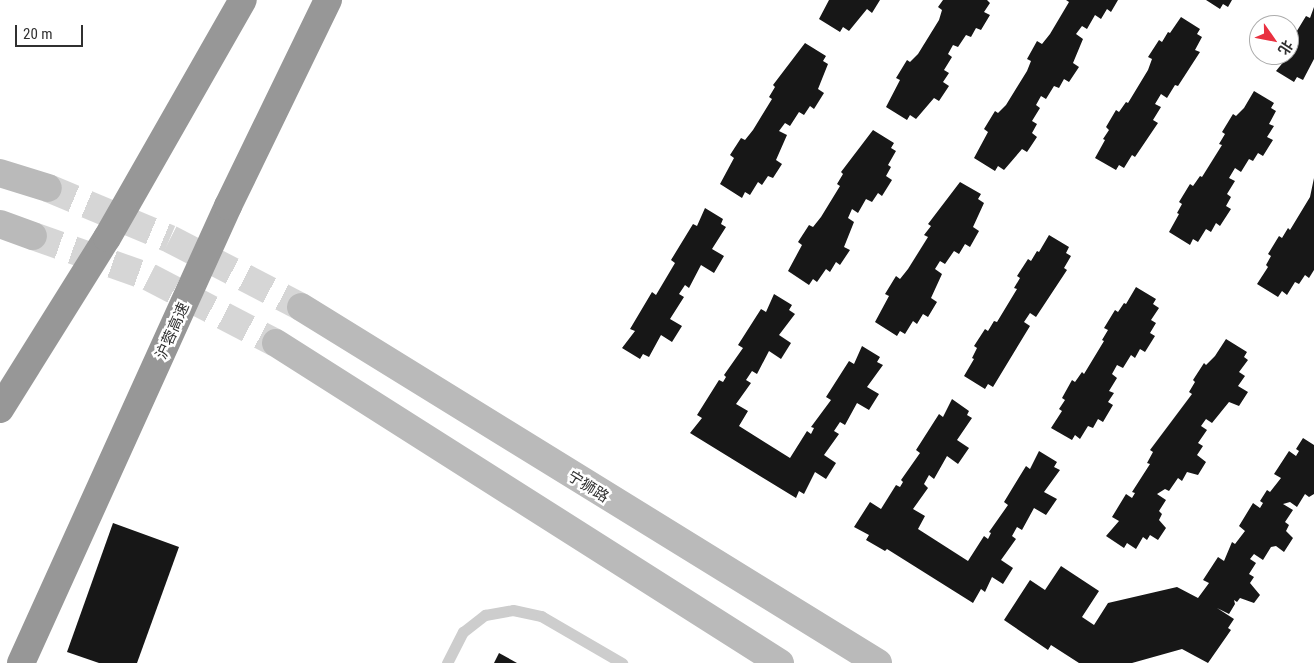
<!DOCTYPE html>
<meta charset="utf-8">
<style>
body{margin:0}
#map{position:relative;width:1314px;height:663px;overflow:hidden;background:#fff;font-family:"Roboto Condensed","Noto Sans SC",sans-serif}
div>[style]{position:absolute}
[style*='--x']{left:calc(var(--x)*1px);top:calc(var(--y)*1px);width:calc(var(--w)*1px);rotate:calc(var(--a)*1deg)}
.building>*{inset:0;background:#171717}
.secondary-tunnel>*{height:28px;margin-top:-14px;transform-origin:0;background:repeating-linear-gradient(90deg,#d6d6d6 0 28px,transparent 0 42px)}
.service>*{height:11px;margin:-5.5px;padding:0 5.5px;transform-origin:5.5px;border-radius:5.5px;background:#cdcdcd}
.secondary>*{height:28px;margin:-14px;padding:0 14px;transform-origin:14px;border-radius:14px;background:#bababa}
.motorway>*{height:28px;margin:-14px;padding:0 14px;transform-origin:14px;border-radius:14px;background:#979797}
span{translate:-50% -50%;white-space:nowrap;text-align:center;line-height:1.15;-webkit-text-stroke:5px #fff;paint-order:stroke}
.street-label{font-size:15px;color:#303030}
.north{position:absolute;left:1249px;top:15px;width:50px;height:50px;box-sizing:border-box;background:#fff;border:1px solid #acacac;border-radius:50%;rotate:123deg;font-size:14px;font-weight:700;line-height:20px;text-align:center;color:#303030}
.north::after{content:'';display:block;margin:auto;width:18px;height:22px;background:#e93040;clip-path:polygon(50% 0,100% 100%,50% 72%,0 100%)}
.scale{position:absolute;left:15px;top:25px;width:68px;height:22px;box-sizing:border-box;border:2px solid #303030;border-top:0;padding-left:6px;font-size:15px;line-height:18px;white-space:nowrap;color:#303030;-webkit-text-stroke:4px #fff;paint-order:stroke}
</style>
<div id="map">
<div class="building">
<div style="clip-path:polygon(829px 0,880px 0,872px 13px,867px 9px,849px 31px,843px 27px,840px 32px,819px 19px)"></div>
<div style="clip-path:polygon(943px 0,987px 0,990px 3px,984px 12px,990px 15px,981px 30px,976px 28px,971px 37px,966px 35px,958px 47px,953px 45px,948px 54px,952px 57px,944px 70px,949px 73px,943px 82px,949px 86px,939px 101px,934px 98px,916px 119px,910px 115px,907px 120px,886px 107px,900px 80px,896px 78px,907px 60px,910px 62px,918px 54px,939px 20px,942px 10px,938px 7px)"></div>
<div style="clip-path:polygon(1066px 0,1118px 0,1111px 12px,1107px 9px,1101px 19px,1095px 15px,1087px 29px,1082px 26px,1076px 34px,1083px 39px,1073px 63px,1079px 67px,1069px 82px,1064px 79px,1059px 88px,1054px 86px,1046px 99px,1041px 96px,1036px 105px,1040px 108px,1032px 121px,1037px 124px,1032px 133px,1037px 137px,1027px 152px,1022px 149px,1004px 170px,998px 166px,995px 171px,974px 158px,988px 132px,984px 129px,995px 111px,998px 113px,1006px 105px,1027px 71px,1031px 61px,1027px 59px,1037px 41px,1042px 44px,1050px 34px,1069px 2px)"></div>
<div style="clip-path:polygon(1206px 0,1232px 0,1228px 7px,1223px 4px,1220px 9px)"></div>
<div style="clip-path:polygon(1314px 7px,1314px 59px,1303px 80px,1297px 77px,1294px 82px,1276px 71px,1289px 55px,1289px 44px,1306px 16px,1310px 18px)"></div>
<div style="clip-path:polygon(1181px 17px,1200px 29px,1197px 34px,1202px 37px,1195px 50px,1200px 52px,1178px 86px,1175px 85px,1167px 98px,1161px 94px,1155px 104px,1161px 107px,1153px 120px,1158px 123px,1135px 157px,1132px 155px,1124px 168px,1119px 165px,1116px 170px,1095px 158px,1105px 140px,1103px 139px,1109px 130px,1106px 127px,1116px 110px,1119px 112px,1126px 102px,1128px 103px,1148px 70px,1152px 59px,1148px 57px,1159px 40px,1162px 42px,1168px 32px,1170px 33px)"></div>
<div style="clip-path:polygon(805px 43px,826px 56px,823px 61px,828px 64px,818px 89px,824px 93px,814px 109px,810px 106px,804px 115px,799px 112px,790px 126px,785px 123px,779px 131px,787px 135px,776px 160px,782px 164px,773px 178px,768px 176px,762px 185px,758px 182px,750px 195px,745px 192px,742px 198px,720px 184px,734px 158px,730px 155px,741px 138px,745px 140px,753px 130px,772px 99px,769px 97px,775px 87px,773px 85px)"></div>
<div style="clip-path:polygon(1254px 91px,1274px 103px,1271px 108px,1276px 111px,1269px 124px,1274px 126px,1267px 137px,1273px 140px,1263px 156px,1258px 153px,1253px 161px,1249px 159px,1241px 172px,1235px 168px,1229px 178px,1235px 181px,1227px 194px,1231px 197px,1226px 206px,1231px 209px,1220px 226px,1216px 223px,1211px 232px,1206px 229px,1198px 242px,1193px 239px,1190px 245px,1169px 232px,1179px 214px,1177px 213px,1182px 204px,1179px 202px,1190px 184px,1193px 186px,1200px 176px,1202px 177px,1222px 145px,1219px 144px,1225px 134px,1222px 132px,1233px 114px,1236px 116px,1244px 108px)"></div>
<div style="clip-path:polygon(873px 130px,894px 143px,891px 148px,896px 151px,888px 165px,891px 167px,886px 176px,892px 180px,882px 196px,878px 193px,872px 202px,866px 199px,858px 213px,852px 209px,848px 218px,854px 222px,844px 247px,850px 250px,840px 265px,836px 262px,830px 272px,826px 269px,817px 282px,813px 279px,809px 285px,788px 271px,802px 245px,798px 242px,809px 225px,813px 227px,821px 217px,840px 186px,837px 184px,843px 174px,841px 172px)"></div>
<div style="clip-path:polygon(1314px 178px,1314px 270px,1309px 278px,1305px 275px,1299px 284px,1295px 282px,1287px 295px,1282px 291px,1278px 297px,1257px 284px,1268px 267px,1266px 265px,1271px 256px,1268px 254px,1279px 236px,1282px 238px,1288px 228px,1290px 230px,1310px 197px)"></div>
<div style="clip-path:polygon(960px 182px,981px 194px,978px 199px,984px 203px,973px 227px,979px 231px,970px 247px,965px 244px,959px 254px,954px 251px,945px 264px,940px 261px,935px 269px,942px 274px,931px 298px,937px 302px,928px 317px,923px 314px,917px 324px,913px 321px,905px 334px,900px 331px,897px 336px,875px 322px,889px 296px,885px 294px,896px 276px,900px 279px,908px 269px,928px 237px,924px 235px,931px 226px,928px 224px)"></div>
<div style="clip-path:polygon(705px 208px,723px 219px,721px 224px,726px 227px,712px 249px,724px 256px,714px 273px,701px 265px,689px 288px,685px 285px,679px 294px,684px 297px,670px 319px,682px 326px,672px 342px,661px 335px,649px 357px,643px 354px,640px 359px,622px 348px,635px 331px,630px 329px,652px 292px,656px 295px,675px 263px,671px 260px,693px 224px,697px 226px)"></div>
<div style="clip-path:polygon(1049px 235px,1069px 247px,1066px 253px,1071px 256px,1064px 268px,1067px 270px,1036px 317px,1030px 313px,1024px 322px,1030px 326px,993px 387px,988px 384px,985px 389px,964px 376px,974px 359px,972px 358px,977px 348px,974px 346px,985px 329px,988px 331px,994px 321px,997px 322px,1017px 289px,1014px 288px,1020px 278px,1017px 276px,1028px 259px,1031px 261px,1037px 251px,1039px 252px)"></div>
<div style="clip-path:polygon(1136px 287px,1156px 299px,1153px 304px,1159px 308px,1151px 320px,1156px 323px,1150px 333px,1155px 336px,1145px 352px,1140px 349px,1135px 358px,1131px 355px,1123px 368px,1117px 365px,1112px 374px,1117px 378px,1109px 391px,1114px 393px,1108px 402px,1113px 405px,1103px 422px,1098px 419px,1093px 428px,1088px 426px,1080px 439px,1075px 435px,1072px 440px,1051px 428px,1062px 411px,1059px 409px,1065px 400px,1062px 398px,1072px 380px,1075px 382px,1082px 372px,1084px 374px,1104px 341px,1102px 340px,1108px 330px,1104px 328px,1115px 310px,1118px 312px,1124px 303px,1126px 304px)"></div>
<div style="clip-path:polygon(774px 294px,792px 305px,789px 310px,795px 314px,779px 335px,791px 343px,781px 359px,769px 351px,757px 374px,752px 371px,746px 380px,751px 383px,736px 404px,748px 411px,739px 426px,790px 458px,807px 431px,811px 434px,814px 428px,811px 427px,831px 400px,826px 397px,849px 361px,854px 364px,862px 346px,880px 357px,877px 362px,883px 365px,867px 387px,879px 394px,869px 410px,857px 403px,845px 425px,840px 422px,834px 431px,839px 434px,824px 455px,836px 463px,826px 479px,815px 472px,804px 494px,799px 491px,796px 498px,690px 433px,702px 418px,697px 415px,719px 380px,723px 382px,726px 377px,724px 375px,743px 348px,738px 345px,761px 309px,766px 312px)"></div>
<div style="clip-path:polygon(1226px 339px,1247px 352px,1244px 357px,1248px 360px,1239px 372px,1245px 376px,1238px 386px,1248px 392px,1239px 406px,1229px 402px,1212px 423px,1206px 419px,1201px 426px,1207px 430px,1198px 443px,1203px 446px,1197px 455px,1206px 462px,1198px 475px,1187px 472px,1182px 481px,1178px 478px,1169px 491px,1165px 489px,1157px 494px,1166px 500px,1159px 511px,1162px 514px,1159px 520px,1166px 528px,1158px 540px,1150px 535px,1147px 540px,1143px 537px,1136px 549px,1127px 543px,1124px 548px,1106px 536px,1119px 521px,1112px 517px,1126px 494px,1132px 498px,1135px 493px,1132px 492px,1150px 464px,1147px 463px,1153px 452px,1150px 450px,1192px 394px,1189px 392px,1195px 382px,1193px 380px,1204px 363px,1206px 365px,1215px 356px)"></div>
<div style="clip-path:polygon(952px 399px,969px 411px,967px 415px,972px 418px,957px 440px,969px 448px,958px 464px,947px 456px,934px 479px,929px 475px,924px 484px,928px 488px,913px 509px,925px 516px,918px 529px,968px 561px,984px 536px,988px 539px,991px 533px,989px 532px,1008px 505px,1004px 502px,1026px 466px,1030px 469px,1039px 451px,1057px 462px,1054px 467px,1060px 470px,1044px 492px,1057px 499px,1046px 515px,1034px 508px,1022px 530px,1017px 527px,1012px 536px,1016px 539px,1001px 560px,1013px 568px,1003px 584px,992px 577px,985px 592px,981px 589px,973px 603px,887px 549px,885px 551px,866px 540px,869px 535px,854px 527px,870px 502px,881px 509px,896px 485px,900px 487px,903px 482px,901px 480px,920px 453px,916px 450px,939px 414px,943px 417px)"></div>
<div style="clip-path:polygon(1303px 438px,1314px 445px,1314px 494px,1309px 497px,1305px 494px,1297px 507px,1290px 502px,1283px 504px,1293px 510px,1285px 522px,1289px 525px,1286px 531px,1293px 538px,1284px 552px,1276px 546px,1271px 547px,1263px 560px,1254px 554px,1250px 559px,1256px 563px,1249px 574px,1254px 577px,1250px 583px,1260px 595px,1254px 603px,1240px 598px,1237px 602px,1234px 600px,1235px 604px,1229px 614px,1217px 608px,1234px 619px,1228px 628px,1231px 630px,1208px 663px,1182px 649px,1132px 663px,1079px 663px,1051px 645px,1048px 650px,1004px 620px,1030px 580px,1045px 590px,1061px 566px,1099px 591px,1082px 617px,1094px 625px,1108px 603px,1177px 587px,1198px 598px,1209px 583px,1203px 580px,1218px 557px,1224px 561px,1232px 542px,1235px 544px,1245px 531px,1239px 526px,1253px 503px,1260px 508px,1263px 503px,1260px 501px,1267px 490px,1270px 492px,1281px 478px,1274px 474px,1289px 451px,1296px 456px,1299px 451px,1296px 449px)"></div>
<div style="clip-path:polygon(113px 523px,179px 547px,137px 663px,99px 663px,67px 652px)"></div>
<div style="clip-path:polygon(499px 653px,517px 663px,494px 663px)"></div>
</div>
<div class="secondary-tunnel">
<div style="--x:48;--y:188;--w:132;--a:22.7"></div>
<div style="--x:170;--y:239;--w:148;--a:27.4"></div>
<div style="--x:33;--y:236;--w:123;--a:19.5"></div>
<div style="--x:149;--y:277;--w:143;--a:27.5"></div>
</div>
<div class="service">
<div style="--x:447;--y:663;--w:35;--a:-63"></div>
<div style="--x:463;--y:632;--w:28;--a:-38"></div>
<div style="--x:485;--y:615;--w:28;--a:-10"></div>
<div style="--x:513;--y:610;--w:29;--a:12"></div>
<div style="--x:541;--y:616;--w:94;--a:30.1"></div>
</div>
<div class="secondary">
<div style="--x:0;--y:173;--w:50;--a:17.4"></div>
<div style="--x:0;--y:224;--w:35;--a:20"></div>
<div style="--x:301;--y:307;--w:678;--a:31.67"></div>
<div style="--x:276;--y:343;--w:597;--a:32.41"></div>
</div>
<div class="motorway">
<div style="--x:0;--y:409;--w:202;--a:-58"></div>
<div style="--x:107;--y:238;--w:274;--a:-60.3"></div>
<div style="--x:21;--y:663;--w:502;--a:-65.63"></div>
<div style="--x:228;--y:206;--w:229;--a:-64.1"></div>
</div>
<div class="street-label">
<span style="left:173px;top:331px;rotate:-66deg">沪蓉高速</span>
<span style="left:588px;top:487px;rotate:32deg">宁狮路</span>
</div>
<div class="north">北</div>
<div class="scale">20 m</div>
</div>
